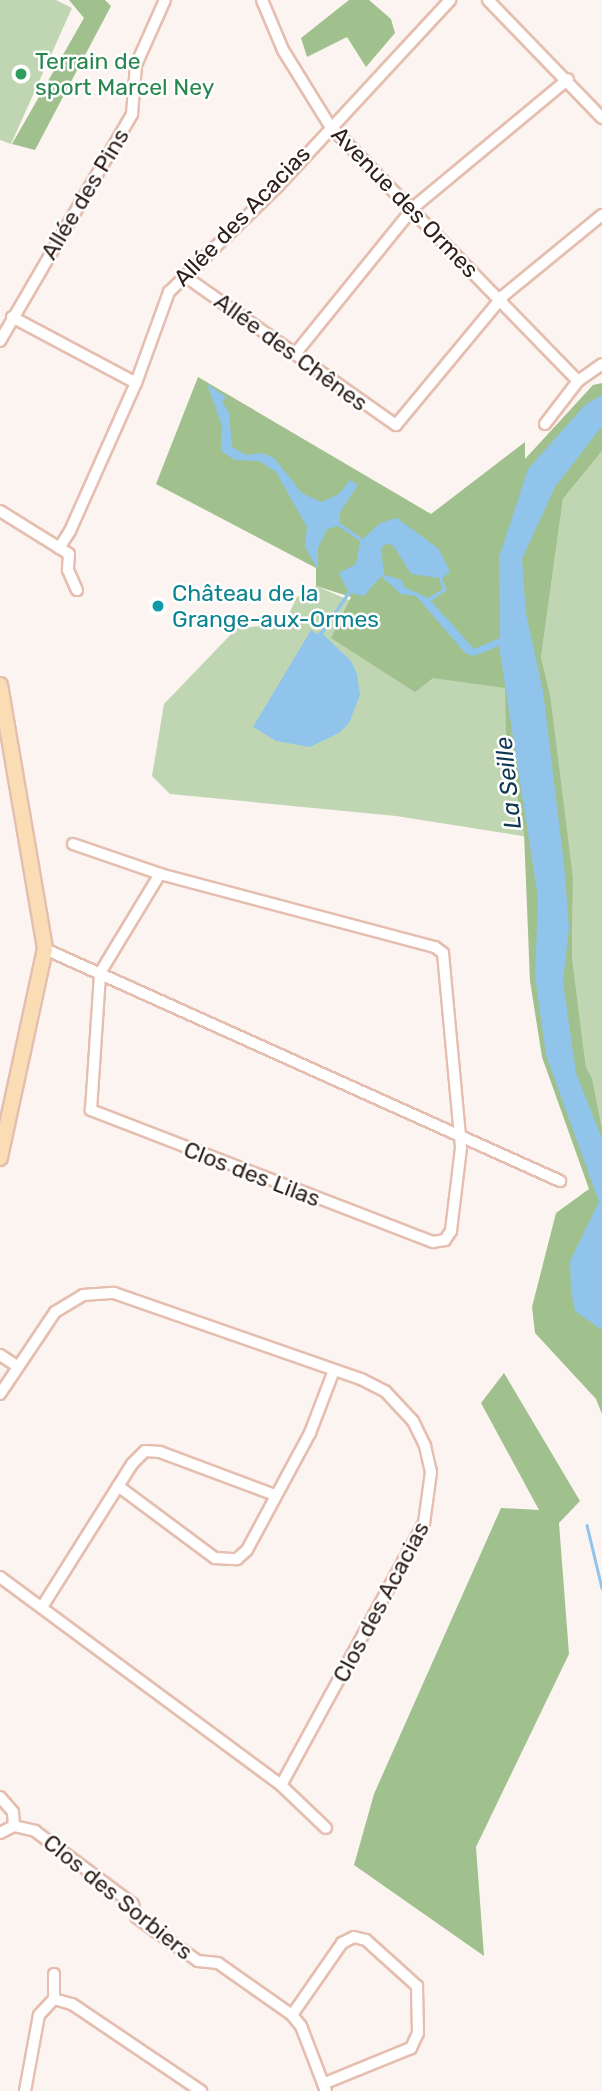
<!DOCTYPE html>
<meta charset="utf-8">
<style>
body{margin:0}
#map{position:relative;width:602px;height:2091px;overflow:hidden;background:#fcf4f1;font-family:Rubik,sans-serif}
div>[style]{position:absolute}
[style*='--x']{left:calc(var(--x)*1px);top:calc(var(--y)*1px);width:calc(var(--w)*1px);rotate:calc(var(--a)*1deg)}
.green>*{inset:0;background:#c0d6b3}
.forest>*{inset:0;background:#a0c08d}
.water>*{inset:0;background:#90c4eb}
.stream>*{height:2.5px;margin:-1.25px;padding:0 1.25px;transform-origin:1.25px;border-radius:1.25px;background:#90c4eb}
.roads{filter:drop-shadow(2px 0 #e5beaf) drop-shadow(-2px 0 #e5beaf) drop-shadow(0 2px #e5beaf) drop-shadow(0 -2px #e5beaf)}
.street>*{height:10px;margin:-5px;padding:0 5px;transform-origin:5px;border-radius:5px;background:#fff}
.secondary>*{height:14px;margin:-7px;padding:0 7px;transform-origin:7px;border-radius:7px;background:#faddb5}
.dots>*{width:19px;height:19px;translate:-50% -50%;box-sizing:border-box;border:4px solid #fff;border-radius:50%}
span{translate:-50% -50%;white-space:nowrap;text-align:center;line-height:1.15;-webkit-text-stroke:5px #fff;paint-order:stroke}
.leisure-label{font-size:23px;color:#27864d}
.left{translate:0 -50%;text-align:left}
.street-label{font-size:23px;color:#2f201b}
.culture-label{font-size:23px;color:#0d838f}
.water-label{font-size:24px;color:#0e3751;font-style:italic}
</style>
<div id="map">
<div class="green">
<div style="clip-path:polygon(0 0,56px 0,72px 8px,11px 144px,0 140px)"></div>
<div style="clip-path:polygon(602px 451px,602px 1128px,592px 1078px,586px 1067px,572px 957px,573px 878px,567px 843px,396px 816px,170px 794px,152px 776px,164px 704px,237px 628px,284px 624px,297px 597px,316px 586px,370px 609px,541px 658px,563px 499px)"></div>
</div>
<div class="forest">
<div style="clip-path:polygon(69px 0,105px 0,111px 6px,35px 150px,12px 144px,84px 18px)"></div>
<div style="clip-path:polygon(349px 0,369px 0,391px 19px,395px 33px,366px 67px,347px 37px,307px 57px,301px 38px)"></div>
<div style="clip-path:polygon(198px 377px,431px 514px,525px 442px,525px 459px,593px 385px,602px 383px,602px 451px,563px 499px,541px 658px,550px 695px,573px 878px,572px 957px,586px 1067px,592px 1078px,602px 1128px,602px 1414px,596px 1399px,535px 1333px,532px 1307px,556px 1213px,589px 1189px,542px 1057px,530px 981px,524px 833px,506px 733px,505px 688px,433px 678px,415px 692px,331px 638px,351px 597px,316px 586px,316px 568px,156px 484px)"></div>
<div style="clip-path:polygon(504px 1373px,580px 1501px,559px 1523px,569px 1654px,476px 1847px,484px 1956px,354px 1865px,374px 1794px,501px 1508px,539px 1510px,481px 1403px)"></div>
</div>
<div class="water">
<div style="clip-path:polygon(evenodd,207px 384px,226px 397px,222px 402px,229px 412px,232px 447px,246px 455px,262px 453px,274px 458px,302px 493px,312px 498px,322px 502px,339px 494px,350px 480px,358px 485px,340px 512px,340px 523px,363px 539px,380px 523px,397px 518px,439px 549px,450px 572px,442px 578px,447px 590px,431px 601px,474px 649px,500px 638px,499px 557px,528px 469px,586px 404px,602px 395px,602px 426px,555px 487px,522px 559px,526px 614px,543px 691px,564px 864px,569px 928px,563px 982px,576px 1073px,602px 1139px,602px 1330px,575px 1311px,571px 1291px,570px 1261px,599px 1202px,546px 1055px,535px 976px,538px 898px,499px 646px,474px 656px,465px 653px,416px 596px,401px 594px,381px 576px,364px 596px,351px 593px,323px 634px,351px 661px,357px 674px,360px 695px,349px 723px,339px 733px,310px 747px,276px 741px,253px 727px,311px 630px,317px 634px,322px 630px,348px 591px,339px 573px,356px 564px,360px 541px,338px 526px,327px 529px,318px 548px,318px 570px,305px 547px,307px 527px,276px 472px,259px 461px,235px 460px,221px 451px,222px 426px,207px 384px,386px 544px,393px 545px,411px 574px,439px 578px,443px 589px,428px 598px,404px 587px,402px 580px,384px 575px,381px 548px,386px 544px)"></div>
</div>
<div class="stream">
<div style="--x:587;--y:1525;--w:65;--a:76.6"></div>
</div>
<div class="roads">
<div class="street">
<div style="--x:262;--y:0;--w:54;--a:67.2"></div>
<div style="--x:283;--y:50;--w:89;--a:58.3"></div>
<div style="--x:330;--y:126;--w:356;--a:45.8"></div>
<div style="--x:488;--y:0;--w:164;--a:46"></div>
<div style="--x:186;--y:277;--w:257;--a:35.2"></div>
<div style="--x:396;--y:425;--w:168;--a:-50.3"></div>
<div style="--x:503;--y:296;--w:128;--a:-39.3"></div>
<div style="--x:12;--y:317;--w:140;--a:28"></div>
<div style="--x:0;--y:341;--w:263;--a:-59.8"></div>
<div style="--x:132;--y:114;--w:49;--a:-85.3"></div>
<div style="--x:136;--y:65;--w:71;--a:-66"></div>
<div style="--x:295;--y:354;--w:189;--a:-51"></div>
<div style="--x:414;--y:207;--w:200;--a:-39.7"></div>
<div style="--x:545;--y:424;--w:54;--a:-52.5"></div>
<div style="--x:578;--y:381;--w:29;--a:-35"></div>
<div style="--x:0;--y:511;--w:81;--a:31.9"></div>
<div style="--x:69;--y:554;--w:16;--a:94"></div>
<div style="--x:68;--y:570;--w:22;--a:66"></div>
<div style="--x:59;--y:548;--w:20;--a:-57"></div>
<div style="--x:70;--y:531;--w:162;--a:-66"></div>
<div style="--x:136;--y:383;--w:97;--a:-70.1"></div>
<div style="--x:169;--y:292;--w:151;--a:-44.2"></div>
<div style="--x:277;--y:187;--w:255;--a:-47.2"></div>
<div style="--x:73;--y:844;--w:92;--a:19"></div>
<div style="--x:160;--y:874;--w:285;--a:14.9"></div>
<div style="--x:435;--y:947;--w:10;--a:37"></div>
<div style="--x:443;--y:953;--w:196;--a:84.7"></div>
<div style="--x:461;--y:1148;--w:84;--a:96.9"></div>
<div style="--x:451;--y:1231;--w:11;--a:124"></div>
<div style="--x:445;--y:1240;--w:12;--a:171"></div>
<div style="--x:433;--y:1242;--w:367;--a:-158.9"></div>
<div style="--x:91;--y:1110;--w:137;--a:-86.2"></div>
<div style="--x:100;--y:973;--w:116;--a:-58.8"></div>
<div style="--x:45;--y:949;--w:565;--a:24.25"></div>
<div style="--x:0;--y:1355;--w:20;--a:33"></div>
<div style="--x:0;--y:1394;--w:99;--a:-56.1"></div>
<div style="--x:55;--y:1312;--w:33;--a:-31"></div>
<div style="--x:83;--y:1295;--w:31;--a:-4"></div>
<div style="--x:114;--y:1293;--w:262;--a:19.2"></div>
<div style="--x:361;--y:1379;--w:27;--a:27"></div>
<div style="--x:385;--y:1391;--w:41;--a:47"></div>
<div style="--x:413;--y:1421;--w:28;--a:64"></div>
<div style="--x:425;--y:1446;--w:27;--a:77"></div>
<div style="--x:431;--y:1472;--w:51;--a:97.8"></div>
<div style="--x:424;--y:1523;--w:298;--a:118.6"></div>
<div style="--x:118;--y:1486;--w:121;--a:36.6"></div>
<div style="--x:215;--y:1558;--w:22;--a:3"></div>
<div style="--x:237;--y:1559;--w:13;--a:-42"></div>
<div style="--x:247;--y:1550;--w:133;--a:-61.7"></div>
<div style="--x:310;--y:1433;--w:67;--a:-69.1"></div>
<div style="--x:0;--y:1577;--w:350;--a:36.5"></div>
<div style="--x:281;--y:1785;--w:62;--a:43.7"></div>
<div style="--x:42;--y:1607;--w:169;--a:-57.8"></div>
<div style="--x:132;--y:1464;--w:18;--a:-45"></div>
<div style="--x:145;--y:1451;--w:15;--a:4"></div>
<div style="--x:160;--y:1452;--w:123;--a:20.5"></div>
<div style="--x:0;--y:1797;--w:20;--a:49"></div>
<div style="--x:13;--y:1812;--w:14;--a:86"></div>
<div style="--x:0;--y:1833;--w:16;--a:-27"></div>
<div style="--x:14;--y:1826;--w:22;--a:13"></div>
<div style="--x:35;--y:1831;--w:122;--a:36.7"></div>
<div style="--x:133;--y:1904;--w:13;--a:77"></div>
<div style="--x:136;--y:1917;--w:24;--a:36"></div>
<div style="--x:155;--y:1931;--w:52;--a:34.9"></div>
<div style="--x:198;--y:1961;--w:20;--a:6"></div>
<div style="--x:218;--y:1963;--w:90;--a:35.1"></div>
<div style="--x:292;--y:2015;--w:14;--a:51"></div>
<div style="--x:301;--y:2026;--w:70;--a:69"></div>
<div style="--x:54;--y:1974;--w:25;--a:90"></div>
<div style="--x:292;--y:2015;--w:88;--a:-55.2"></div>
<div style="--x:342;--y:1943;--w:13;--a:-27"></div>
<div style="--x:354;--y:1937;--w:12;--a:14"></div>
<div style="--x:366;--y:1940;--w:69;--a:42"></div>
<div style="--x:417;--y:1986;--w:47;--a:88.8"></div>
<div style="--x:418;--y:2033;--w:17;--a:115"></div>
<div style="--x:411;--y:2048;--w:95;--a:157.8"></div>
<div style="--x:25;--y:2091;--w:77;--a:-79.6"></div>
<div style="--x:39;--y:2015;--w:22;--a:-47"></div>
<div style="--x:54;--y:1999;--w:19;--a:16"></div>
<div style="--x:72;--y:2004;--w:156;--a:34"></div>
</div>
<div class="secondary">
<div style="--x:0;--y:685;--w:268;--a:80.3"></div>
<div style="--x:45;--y:949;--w:214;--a:102.2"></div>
</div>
</div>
<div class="dots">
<div style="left:21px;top:74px;background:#2e9e5b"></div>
<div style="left:158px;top:606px;background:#0f9aa8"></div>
</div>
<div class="leisure-label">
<span class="left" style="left:35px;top:74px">Terrain de<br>sport Marcel Ney</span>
</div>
<div class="street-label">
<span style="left:85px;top:194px;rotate:-59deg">Allée des Pins</span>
<span style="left:405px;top:202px;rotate:46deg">Avenue des Ormes</span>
<span style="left:242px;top:216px;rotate:-46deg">Allée des Acacias</span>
<span style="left:291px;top:352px;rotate:36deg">Allée des Chênes</span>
<span style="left:252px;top:1174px;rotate:21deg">Clos des Lilas</span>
<span style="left:381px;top:1602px;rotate:-62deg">Clos des Acacias</span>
<span style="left:118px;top:1897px;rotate:39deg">Clos des Sorbiers</span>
</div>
<div class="culture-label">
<span class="left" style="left:172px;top:606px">Château de la<br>Grange-aux-Ormes</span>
</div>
<div class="water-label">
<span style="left:509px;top:783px;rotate:-96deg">La Seille</span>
</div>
</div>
